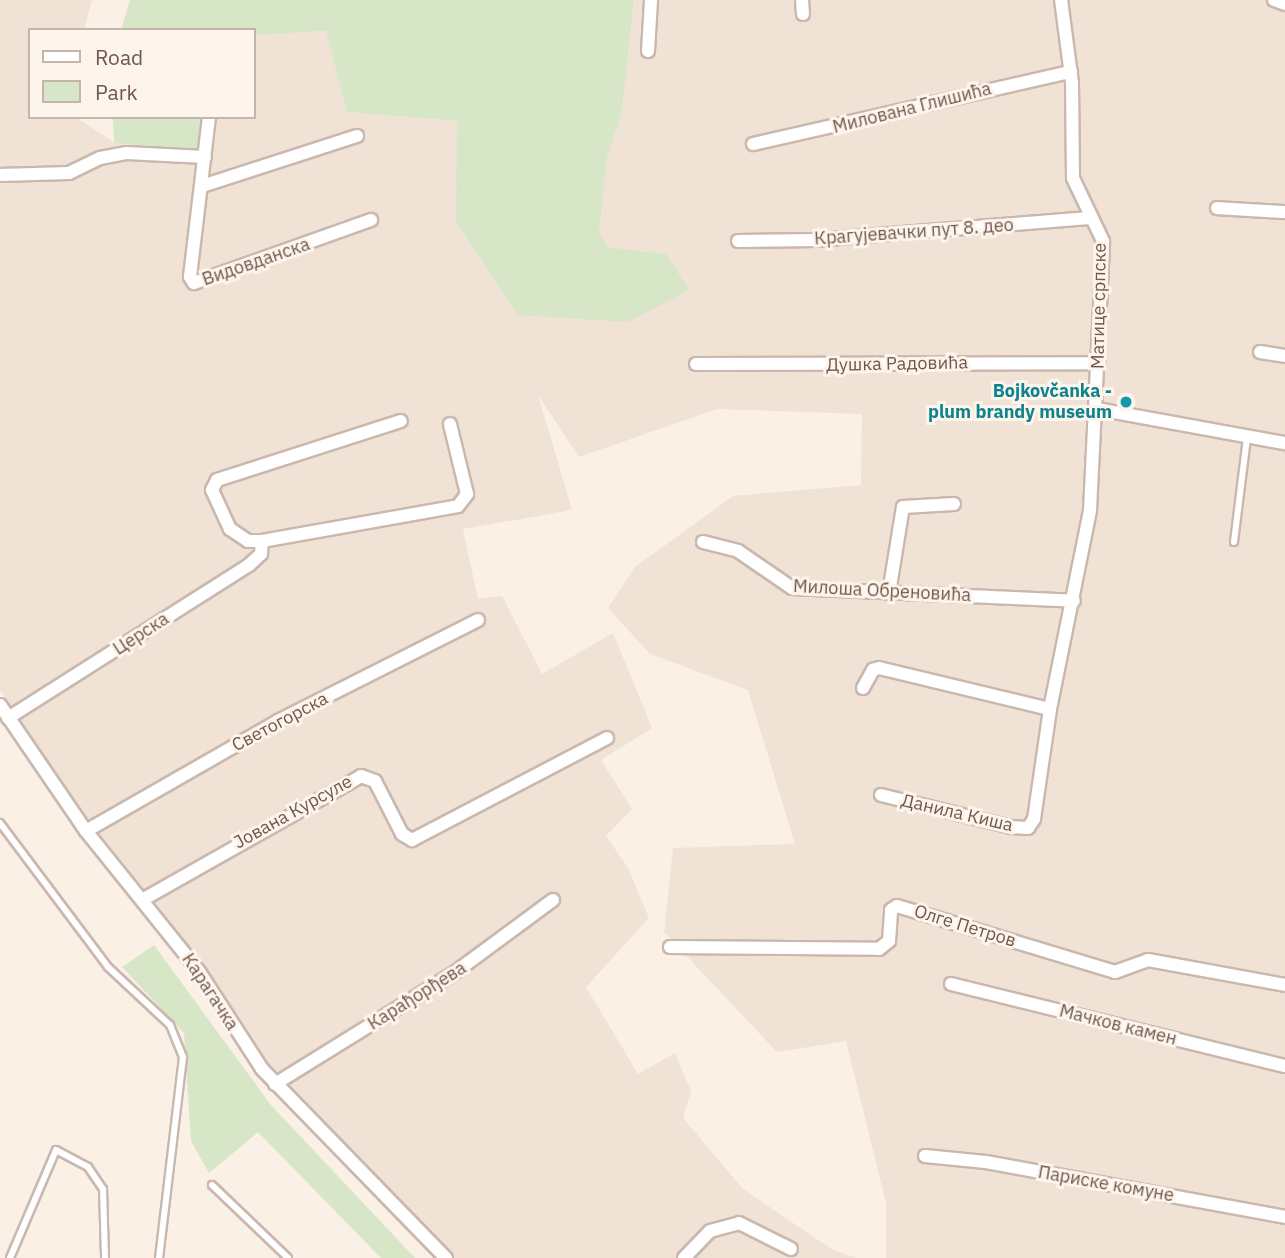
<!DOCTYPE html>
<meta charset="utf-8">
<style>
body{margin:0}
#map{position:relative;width:1285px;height:1258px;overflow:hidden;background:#faf0e6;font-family:"IBM Plex Sans",sans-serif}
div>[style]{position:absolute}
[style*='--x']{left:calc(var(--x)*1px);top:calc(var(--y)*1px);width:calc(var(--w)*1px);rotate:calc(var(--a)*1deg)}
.residential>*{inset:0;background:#f0e2d5}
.green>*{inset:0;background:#d6e6c6}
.roads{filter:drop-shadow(2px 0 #cab8ae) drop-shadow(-2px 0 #cab8ae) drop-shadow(0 2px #cab8ae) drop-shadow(0 -2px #cab8ae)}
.lane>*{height:6px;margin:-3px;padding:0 3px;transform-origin:3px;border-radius:3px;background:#fff}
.street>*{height:12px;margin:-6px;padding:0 6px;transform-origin:6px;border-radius:6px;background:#fff}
.dots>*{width:19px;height:19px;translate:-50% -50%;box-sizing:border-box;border:4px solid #fdf5ec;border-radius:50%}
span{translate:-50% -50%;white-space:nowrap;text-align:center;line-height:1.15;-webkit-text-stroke:6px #fdf5ec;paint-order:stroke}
.street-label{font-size:18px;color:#70574e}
.culture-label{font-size:18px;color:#0d838f;font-weight:700}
.right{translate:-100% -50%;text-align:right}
.legend{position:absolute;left:28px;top:28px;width:228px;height:91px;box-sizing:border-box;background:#fdf5ec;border:2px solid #c5b6ad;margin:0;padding:9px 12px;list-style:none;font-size:21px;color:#70574e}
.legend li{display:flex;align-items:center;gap:14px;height:35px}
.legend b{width:35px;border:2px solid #c5b6ad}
</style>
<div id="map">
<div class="residential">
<div style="clip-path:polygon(0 0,92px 0,84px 30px,30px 30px,30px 117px,75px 117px,114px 142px,204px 117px,254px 117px,254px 35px,326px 31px,348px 112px,458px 121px,456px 221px,518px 315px,666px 254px,608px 247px,599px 233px,607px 158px,622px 112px,634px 0,1285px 0,1285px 1258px,886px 1258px,886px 1203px,846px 1041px,777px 1052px,664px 932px,673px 848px,795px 844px,748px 690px,650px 654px,608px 608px,635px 567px,733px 496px,861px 485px,862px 414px,717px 409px,579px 457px,538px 395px,572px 510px,463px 529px,478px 599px,502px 596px,542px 674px,613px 633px,652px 728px,601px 760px,632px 809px,606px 836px,628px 868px,649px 918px,586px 987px,638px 1074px,675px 1053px,691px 1091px,683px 1118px,743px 1189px,833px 1250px,856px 1258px,451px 1258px,271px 1069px,159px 907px,76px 805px,0 690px)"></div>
</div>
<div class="green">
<div style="clip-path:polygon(130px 0,634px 0,622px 112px,607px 158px,599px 233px,608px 247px,666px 254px,689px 290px,628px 322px,518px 315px,456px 221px,457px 121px,347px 112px,326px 31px,254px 35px,254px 30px,121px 30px)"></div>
<div style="clip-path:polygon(113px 117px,204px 117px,202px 155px,114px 142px)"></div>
<div style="clip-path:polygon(154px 945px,270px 1104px,415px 1258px,381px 1258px,258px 1132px,209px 1173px,191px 1141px,184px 1033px,122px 967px)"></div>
</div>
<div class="roads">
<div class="lane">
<div style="--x:1234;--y:542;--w:106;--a:-82.9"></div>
<div style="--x:0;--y:823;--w:180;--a:53.1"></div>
<div style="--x:108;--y:967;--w:85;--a:43.1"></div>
<div style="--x:170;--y:1025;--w:35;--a:68"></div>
<div style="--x:183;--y:1057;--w:202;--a:96.8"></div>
<div style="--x:212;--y:1185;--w:105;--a:43.8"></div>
<div style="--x:10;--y:1258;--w:117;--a:-66.9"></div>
<div style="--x:56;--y:1150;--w:36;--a:28"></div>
<div style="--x:88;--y:1167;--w:27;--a:56"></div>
<div style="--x:103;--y:1189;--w:69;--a:88.3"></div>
</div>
<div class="street">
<div style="--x:802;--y:0;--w:14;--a:86"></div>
<div style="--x:1274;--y:0;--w:12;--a:20"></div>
<div style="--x:648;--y:51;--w:51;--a:-86.6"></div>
<div style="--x:209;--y:117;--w:161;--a:96.8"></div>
<div style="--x:190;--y:277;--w:7;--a:56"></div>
<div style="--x:194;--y:283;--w:188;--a:-19.6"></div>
<div style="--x:753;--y:144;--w:326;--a:-12.8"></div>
<div style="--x:0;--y:175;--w:69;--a:-1.7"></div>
<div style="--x:69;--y:173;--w:34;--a:-26"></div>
<div style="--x:100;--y:158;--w:26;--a:-11"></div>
<div style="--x:126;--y:153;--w:79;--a:2.9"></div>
<div style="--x:202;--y:186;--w:163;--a:-17.9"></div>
<div style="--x:1217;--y:208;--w:68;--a:3.4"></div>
<div style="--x:738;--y:241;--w:78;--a:-0.7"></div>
<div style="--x:816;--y:240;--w:274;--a:-4.6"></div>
<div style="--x:1260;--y:352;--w:25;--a:9"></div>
<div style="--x:696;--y:364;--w:403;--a:-0.1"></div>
<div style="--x:1097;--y:409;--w:191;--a:10.3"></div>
<div style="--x:262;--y:541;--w:14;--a:180"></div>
<div style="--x:248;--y:541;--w:22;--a:-146"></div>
<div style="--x:230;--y:529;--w:43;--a:-114.8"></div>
<div style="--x:212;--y:490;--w:11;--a:-63"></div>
<div style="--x:217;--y:480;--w:193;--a:-17.8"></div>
<div style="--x:703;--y:542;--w:36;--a:14"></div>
<div style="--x:738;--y:551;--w:65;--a:34.4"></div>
<div style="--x:792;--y:588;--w:282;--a:2.6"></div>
<div style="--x:889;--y:593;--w:87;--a:-80.8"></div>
<div style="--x:903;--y:507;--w:51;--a:-3.4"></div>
<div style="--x:863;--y:688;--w:21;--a:-61"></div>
<div style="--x:873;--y:670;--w:6;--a:-18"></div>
<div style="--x:879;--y:668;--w:176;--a:13.5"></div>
<div style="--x:0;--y:705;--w:153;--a:55.7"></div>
<div style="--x:86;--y:831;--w:182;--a:51.2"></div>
<div style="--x:200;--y:973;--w:114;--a:57.1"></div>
<div style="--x:262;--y:1069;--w:264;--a:45.8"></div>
<div style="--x:8;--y:718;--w:285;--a:-32.4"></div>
<div style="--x:249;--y:565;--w:16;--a:-43"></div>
<div style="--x:261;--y:554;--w:13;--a:-86"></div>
<div style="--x:262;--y:541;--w:199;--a:-10.1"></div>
<div style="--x:458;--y:506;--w:15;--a:-53"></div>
<div style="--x:467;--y:494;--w:72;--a:-103.7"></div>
<div style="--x:881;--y:795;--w:134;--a:13.8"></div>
<div style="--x:1011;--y:827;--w:17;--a:3"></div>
<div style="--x:1028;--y:828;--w:11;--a:-56"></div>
<div style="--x:1034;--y:819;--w:111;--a:-81.7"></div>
<div style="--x:1050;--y:709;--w:203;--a:-78.6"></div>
<div style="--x:1090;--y:510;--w:269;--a:-87.2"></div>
<div style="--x:1103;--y:241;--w:70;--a:-115.5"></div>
<div style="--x:1073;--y:178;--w:95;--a:-90.6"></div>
<div style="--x:1072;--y:83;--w:84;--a:-97.5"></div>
<div style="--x:86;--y:831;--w:221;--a:-29.8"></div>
<div style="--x:278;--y:721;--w:224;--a:-26.8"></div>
<div style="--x:142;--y:900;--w:252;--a:-29.5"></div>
<div style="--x:361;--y:776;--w:15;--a:20"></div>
<div style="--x:375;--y:781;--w:59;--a:63"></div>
<div style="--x:402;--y:834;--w:12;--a:31"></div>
<div style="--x:412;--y:840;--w:220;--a:-27.6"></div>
<div style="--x:670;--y:947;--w:209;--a:0.5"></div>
<div style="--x:879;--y:949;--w:13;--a:-39"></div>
<div style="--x:889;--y:941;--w:31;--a:-86"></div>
<div style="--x:891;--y:910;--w:7;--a:-34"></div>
<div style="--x:897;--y:906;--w:228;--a:16.8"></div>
<div style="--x:1115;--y:972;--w:35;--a:-20"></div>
<div style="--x:1148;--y:960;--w:139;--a:10.3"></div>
<div style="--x:951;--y:984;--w:344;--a:13.8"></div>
<div style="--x:275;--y:1084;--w:211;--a:-31.8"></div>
<div style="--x:454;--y:973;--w:123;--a:-36.4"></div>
<div style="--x:925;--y:1156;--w:61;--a:5.6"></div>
<div style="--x:986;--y:1162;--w:304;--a:10.4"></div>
<div style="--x:684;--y:1258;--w:37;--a:-46"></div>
<div style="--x:710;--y:1231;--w:30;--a:-15"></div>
<div style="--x:739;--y:1223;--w:58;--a:26.6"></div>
</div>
</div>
<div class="dots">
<div style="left:1126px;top:402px;background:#0f9aa8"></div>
</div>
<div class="street-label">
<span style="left:912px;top:108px;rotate:-14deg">Милована Глишића</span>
<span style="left:914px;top:232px;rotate:-4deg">Крагујевачки пут 8. део</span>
<span style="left:256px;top:262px;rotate:-19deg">Видовданска</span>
<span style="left:1099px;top:306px;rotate:-89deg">Матице српске</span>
<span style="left:897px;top:364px;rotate:-1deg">Душка Радовића</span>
<span style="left:882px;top:591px;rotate:3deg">Милоша Обреновића</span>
<span style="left:141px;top:634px;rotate:-33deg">Церска</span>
<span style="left:280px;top:722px;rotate:-28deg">Светогорска</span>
<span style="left:293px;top:812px;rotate:-29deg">Јована Курсуле</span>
<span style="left:957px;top:813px;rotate:13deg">Данила Киша</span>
<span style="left:965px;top:926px;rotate:17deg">Олге Петров</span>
<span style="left:210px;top:992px;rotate:57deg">Карагачка</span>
<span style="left:417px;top:996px;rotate:-32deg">Карађорђева</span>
<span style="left:1118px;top:1025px;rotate:14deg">Мачков камен</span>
<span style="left:1106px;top:1184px;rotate:10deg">Париске комуне</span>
</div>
<div class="culture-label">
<span class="right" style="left:1112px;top:402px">Bojkovčanka -<br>plum brandy museum</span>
</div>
<ul class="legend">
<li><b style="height:9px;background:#fff"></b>Road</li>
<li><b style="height:19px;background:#d6e6c6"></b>Park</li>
</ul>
</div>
